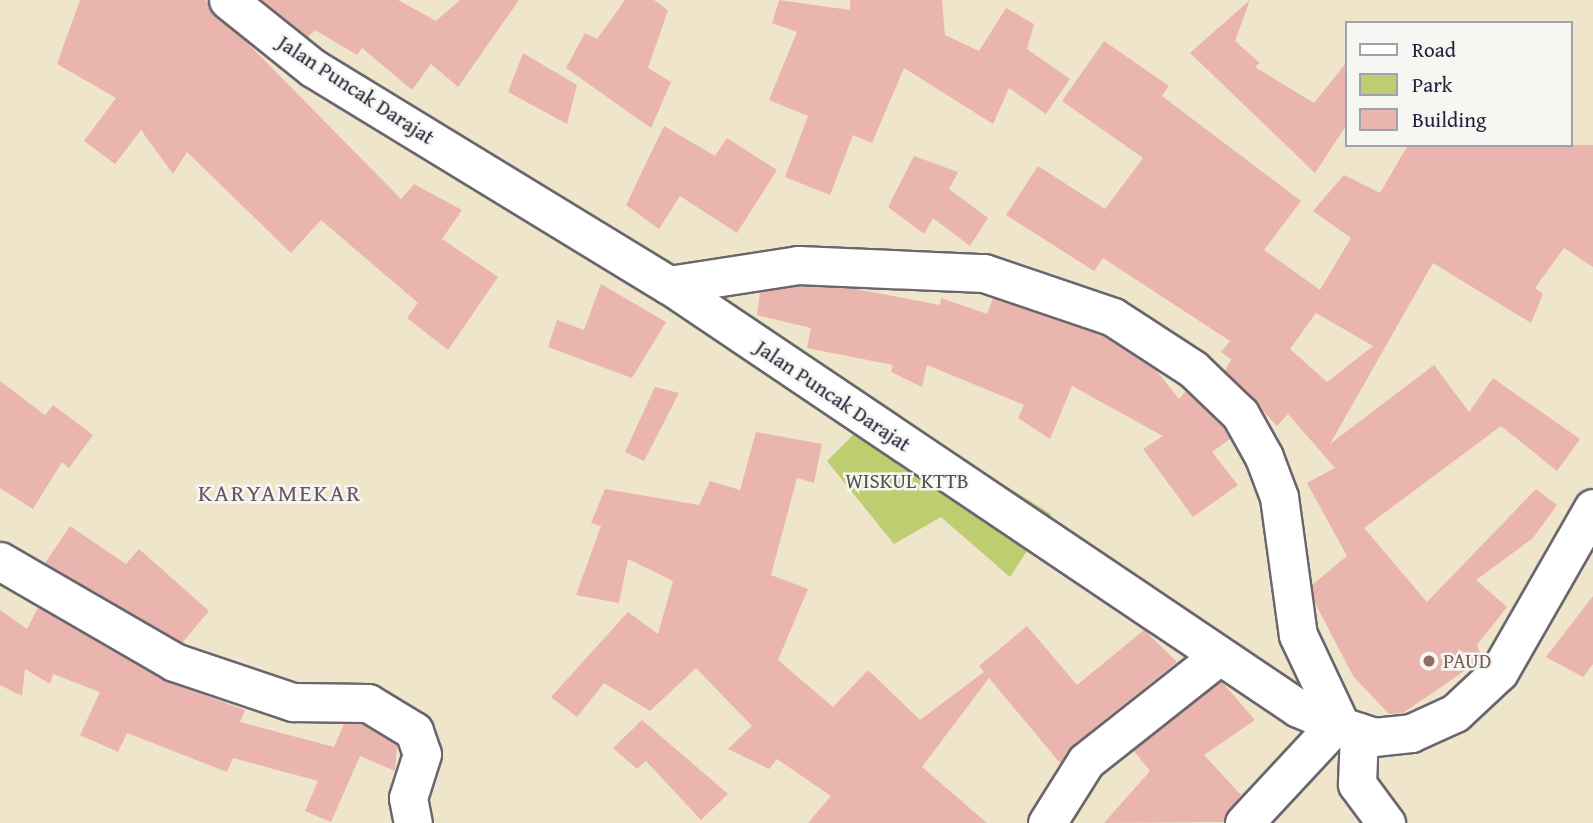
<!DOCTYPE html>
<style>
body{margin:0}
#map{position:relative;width:1593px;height:823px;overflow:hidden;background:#efe5ca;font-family:"Gentium Book Plus",serif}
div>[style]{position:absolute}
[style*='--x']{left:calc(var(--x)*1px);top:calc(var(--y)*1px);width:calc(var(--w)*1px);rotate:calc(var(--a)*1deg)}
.green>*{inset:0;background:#becd6f}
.building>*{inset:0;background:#eab5af}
.roads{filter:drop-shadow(2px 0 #6a666d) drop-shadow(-2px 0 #6a666d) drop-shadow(0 2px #6a666d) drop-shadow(0 -2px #6a666d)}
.minor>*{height:37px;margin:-18.5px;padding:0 18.5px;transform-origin:18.5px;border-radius:18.5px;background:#fff}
.dots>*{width:19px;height:19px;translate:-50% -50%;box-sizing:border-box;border:4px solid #f6f6f2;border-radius:50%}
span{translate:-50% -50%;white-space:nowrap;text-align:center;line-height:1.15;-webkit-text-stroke:5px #f6f6f2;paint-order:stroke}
.street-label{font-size:21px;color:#22223b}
.park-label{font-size:21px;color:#51554b}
.education-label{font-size:21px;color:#785e54}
.left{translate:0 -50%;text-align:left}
.quarter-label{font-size:24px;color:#685564;letter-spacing:2px}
.legend{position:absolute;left:1345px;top:21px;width:228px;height:126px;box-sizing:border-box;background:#f6f6f2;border:2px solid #a1a1a9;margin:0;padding:9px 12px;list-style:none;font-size:21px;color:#22223b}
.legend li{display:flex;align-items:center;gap:14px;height:35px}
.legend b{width:35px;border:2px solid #a1a1a9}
</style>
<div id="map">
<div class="green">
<div style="clip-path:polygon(880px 408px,1051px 514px,1010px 577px,941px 517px,894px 544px,827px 461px)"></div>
</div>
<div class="building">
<div style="clip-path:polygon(80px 0,205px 0,401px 199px,414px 184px,462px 210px,442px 239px,498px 277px,448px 350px,407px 318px,418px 303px,321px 220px,291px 253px,187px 152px,173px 174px,141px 130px,115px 164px,84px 141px,116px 98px,57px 64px)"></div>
<div style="clip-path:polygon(262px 0,398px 0,436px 21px,460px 0,519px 0,458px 87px,431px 64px,412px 90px,362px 48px,357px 55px,315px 30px,308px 37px)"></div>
<div style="clip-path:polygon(625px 0,654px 0,668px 10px,648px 68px,671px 82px,651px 128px,566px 68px,585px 33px,597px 39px)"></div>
<div style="clip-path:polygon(779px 0,850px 10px,850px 0,942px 0,945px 35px,979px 51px,1006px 8px,1034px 24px,1027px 49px,1070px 79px,1046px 114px,1009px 88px,993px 124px,904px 68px,872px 143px,853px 135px,830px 195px,785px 177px,808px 116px,769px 100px,797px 32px,772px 23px)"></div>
<div style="clip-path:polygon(1250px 0,1235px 41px,1260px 63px,1255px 67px,1314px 103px,1346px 63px,1346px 126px,1315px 173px,1190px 53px)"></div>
<div style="clip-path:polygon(evenodd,1104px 41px,1169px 86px,1162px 96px,1301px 201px,1264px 250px,1320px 290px,1351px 238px,1313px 211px,1344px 175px,1380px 193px,1408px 145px,1593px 145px,1593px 267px,1564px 248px,1535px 288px,1543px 294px,1531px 323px,1433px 263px,1330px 444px,1434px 365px,1469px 412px,1493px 378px,1580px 439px,1557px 471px,1501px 426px,1364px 528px,1427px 602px,1536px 489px,1557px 505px,1533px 538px,1476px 580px,1507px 607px,1477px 645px,1482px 659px,1403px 713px,1389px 714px,1353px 676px,1314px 601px,1312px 585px,1347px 556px,1307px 483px,1335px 468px,1288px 414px,1277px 426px,1225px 371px,1231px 359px,1221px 352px,1230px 341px,1103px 258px,1094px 271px,1006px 215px,1038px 166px,1105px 209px,1143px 158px,1062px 101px,1104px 41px,1316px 313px,1373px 346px,1327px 382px,1290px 349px,1316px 313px)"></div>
<div style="clip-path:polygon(523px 53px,577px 85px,567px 124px,508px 92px)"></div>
<div style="clip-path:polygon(664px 126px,715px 156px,727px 138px,777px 170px,737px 233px,680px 196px,659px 229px,626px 205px)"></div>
<div style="clip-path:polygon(914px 156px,958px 172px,949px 189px,988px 218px,970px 246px,933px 218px,924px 234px,888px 207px)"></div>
<div style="clip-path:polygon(601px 284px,666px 322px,632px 378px,548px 347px,557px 320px,584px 330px)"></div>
<div style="clip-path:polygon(799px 286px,856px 289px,940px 305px,941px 298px,987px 314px,993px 298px,1104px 336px,1156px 370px,1179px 399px,1186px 391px,1223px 427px,1230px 439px,1212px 452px,1238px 485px,1193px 517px,1143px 449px,1163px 436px,1072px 386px,1050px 439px,1018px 418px,1024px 405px,927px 365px,922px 387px,891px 372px,893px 365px,807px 348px,811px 328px,757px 315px,760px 292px)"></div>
<div style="clip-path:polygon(0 381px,45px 415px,53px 405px,93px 435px,69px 468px,62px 462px,33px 509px,0 488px)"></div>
<div style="clip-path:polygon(655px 387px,679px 393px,644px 461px,625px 452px)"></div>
<div style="clip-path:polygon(756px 432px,822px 444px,814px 483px,797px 478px,771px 575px,808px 589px,778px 660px,833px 707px,868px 670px,920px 720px,984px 672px,979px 666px,1027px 626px,1077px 685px,1144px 630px,1177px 662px,1073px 745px,1060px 763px,989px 678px,922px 767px,987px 823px,808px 823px,831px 796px,777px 759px,769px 769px,728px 749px,752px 726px,696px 668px,650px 711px,604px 683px,577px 717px,551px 697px,628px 612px,658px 634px,673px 581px,628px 559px,619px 603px,576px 595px,601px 526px,591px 523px,605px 489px,699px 505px,710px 481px,740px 490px)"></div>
<div style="clip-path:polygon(70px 526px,126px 564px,139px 549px,209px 611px,182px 643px,45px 563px)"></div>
<div style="clip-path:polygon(1593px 596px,1593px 664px,1583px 677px,1546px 657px)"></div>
<div style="clip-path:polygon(38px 608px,164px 680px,245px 710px,240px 722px,334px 747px,344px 724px,362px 724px,397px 745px,395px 771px,360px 756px,331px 822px,305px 811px,318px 781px,233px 758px,227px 772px,127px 733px,118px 752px,80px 735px,100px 692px,53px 674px,50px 684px,25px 669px,22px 696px,0 685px,0 610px,27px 629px)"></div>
<div style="clip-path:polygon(1221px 681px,1255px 720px,1204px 755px,1241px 795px,1224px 822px,1104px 823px,1150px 771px,1133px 750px)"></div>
<div style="clip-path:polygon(642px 720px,728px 794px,701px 820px,646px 761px,637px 769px,613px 748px)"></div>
</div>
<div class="roads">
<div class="minor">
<div style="--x:228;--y:0;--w:109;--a:38.7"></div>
<div style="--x:313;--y:68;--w:417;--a:31.4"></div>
<div style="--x:669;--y:285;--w:758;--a:33.92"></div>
<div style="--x:1298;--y:708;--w:47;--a:22.7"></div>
<div style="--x:1341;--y:726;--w:35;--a:18"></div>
<div style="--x:1374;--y:737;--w:37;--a:-6"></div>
<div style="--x:1411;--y:733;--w:48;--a:-24.4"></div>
<div style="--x:1455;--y:713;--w:60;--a:-43"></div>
<div style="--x:1499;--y:672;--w:189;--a:-60.2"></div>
<div style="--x:669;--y:285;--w:131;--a:-8.8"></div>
<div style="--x:798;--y:265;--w:186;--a:2.5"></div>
<div style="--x:984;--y:273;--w:136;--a:18.8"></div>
<div style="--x:1113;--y:317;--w:95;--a:33"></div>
<div style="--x:1193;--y:369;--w:65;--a:43.8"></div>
<div style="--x:1240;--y:414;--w:49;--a:60.8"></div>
<div style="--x:1264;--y:457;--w:43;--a:69.4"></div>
<div style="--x:1279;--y:497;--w:139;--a:82.2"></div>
<div style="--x:1298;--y:635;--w:101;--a:64.7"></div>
<div style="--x:0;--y:561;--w:201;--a:30.1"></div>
<div style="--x:174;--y:662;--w:126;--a:18.6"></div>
<div style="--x:293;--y:702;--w:75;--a:0.8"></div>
<div style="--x:368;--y:703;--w:54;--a:31.3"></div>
<div style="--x:414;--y:731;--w:24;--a:71"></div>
<div style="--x:422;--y:754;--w:46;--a:107.7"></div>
<div style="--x:408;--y:798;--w:25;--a:79"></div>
<div style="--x:1359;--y:732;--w:52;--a:92.2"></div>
<div style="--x:1357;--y:784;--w:49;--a:53.4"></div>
<div style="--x:1047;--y:823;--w:73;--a:-57.8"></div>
<div style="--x:1086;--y:761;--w:169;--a:-38.3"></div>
<div style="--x:1244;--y:823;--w:135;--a:-47.1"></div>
</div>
</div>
<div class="dots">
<div style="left:1429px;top:661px;background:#8d6e63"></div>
</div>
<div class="street-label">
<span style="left:356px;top:90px;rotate:33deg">Jalan Puncak Darajat</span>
<span style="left:833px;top:396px;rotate:34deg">Jalan Puncak Darajat</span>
</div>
<div class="park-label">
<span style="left:907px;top:481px">WISKUL KTTB</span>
</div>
<div class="education-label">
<span class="left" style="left:1443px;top:661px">PAUD</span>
</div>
<div class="quarter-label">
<span style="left:280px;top:493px">KARYAMEKAR</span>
</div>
<ul class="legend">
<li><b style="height:9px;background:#fff"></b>Road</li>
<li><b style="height:19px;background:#becd6f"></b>Park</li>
<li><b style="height:19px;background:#eab5af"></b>Building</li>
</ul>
</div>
